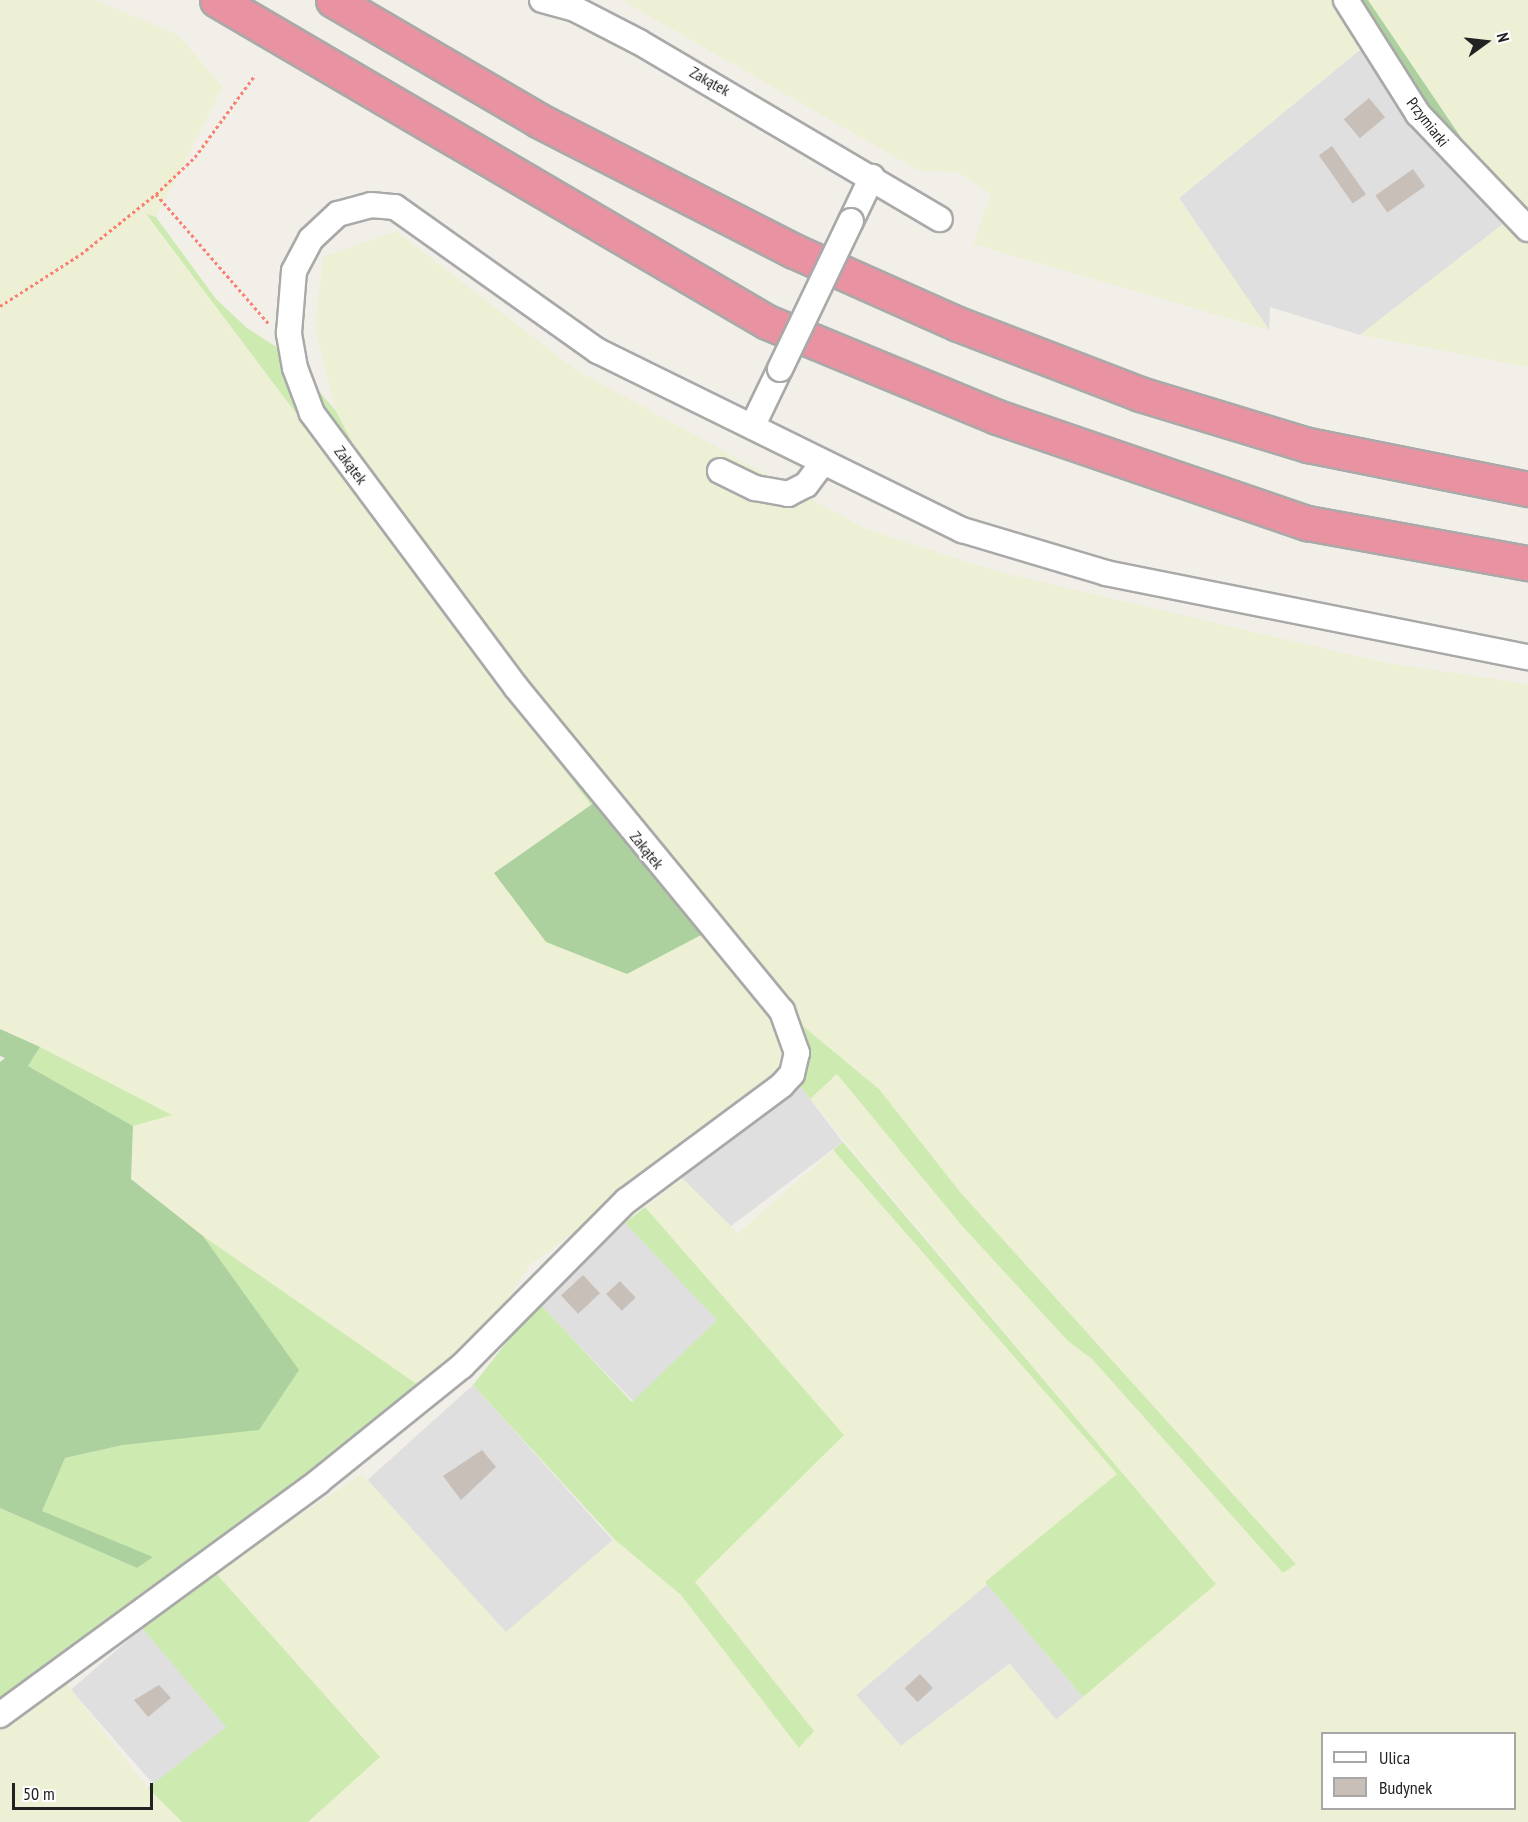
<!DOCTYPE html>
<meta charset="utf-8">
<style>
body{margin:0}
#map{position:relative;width:1528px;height:1822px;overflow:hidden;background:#f2efe9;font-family:"PT Sans Narrow",sans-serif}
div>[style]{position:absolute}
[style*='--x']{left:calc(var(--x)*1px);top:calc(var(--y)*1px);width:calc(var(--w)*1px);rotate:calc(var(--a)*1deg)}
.residential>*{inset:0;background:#e0dfdf;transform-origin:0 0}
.farmland>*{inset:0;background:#eef0d5}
.grass>*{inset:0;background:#cdebb0}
.forest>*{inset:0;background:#add19e}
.building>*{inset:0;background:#c7bfb8;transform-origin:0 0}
.path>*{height:3px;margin-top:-1.5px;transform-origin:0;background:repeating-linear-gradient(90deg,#fa8072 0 3px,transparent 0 6px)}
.roads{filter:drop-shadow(2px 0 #a9a9a9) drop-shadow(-2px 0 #a9a9a9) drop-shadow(0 2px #a9a9a9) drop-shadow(0 -2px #a9a9a9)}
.minor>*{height:24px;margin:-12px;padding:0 12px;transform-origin:12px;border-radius:12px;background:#fff}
.highway>*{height:33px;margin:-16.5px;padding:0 16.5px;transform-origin:16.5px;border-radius:16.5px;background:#e892a2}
.bridges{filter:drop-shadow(2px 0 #a9a9a9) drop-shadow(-2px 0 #a9a9a9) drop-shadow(0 2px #a9a9a9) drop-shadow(0 -2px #a9a9a9)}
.minor-bridge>*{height:24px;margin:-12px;padding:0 12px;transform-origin:12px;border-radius:12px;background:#fff}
span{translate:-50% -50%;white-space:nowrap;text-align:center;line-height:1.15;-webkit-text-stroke:4.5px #fff;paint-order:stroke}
.street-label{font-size:16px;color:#222}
.legend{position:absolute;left:1321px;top:1732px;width:195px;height:78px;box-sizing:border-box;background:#fff;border:2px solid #a7a7a7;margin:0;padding:8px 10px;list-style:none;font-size:18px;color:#222}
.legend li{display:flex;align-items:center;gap:12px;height:30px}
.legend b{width:30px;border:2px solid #a7a7a7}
.north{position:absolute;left:1456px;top:12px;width:60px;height:60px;-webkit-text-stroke:4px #fff;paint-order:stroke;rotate:75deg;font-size:16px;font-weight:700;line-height:24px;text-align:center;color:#222}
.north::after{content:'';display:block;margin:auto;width:21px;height:27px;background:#222;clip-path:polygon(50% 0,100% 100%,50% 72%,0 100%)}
.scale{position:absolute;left:12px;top:1783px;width:141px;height:27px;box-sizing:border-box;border:3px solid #222;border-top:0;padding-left:8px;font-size:18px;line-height:21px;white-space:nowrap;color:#222;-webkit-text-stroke:4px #fff;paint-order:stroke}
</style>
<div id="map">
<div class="residential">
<div style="clip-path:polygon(1367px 44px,1507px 221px,1360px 335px,1270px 307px,1269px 330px,1179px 198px)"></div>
<div style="left:798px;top:1083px;width:74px;height:150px;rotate:53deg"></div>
<div style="left:625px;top:1223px;width:134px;height:118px;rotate:46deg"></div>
<div style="left:473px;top:1385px;width:209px;height:142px;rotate:48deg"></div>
<div style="clip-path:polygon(985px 1582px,1083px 1697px,1056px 1720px,1009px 1664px,901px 1746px,856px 1695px)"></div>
<div style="left:142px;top:1628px;width:130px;height:94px;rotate:49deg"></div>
</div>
<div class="farmland">
<div style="clip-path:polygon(0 0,96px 0,178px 35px,223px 87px,156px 217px,146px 215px,591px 805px,495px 872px,705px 933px,787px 1031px,782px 1078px,530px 1265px,492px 1322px,421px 1387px,203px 1236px,131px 1178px,133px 1126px,171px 1114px,0 1029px)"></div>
<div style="clip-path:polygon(621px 0,1337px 0,1367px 44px,1179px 198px,1269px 330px,973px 244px,991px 194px,958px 172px,920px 171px)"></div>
<div style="clip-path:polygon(1368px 0,1528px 0,1528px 218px,1483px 170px)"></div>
<div style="clip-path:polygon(1507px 221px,1528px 241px,1528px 367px,1360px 335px)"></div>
<div style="clip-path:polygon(evenodd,396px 231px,576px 370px,866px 529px,995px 571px,1381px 662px,1528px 684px,1528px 1822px,308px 1822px,380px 1757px,214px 1571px,362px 1474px,506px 1632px,614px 1539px,681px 1595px,799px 1748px,695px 1582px,844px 1435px,645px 1207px,683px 1179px,738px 1233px,833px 1150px,1118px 1474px,856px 1695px,901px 1746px,1010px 1664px,1056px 1720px,1215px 1584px,810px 1099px,837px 1073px,963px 1227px,1068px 1341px,1092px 1359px,1283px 1573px,1296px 1564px,960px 1192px,879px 1089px,798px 1022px,607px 790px,378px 492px,336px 411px,315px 328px,323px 257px,396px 231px,1322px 1734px,1514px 1734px,1514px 1808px,1322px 1808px,1322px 1734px)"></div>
<div style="clip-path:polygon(63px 1679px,148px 1788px,182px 1822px,0 1822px,0 1726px)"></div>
</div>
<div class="grass">
<div style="clip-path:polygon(146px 214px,156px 217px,216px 299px,247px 328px,287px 354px,336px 411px,378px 492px,607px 790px,798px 1022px,879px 1089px,960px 1192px,1296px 1564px,1283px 1573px,1092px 1359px,1068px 1341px,963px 1227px,837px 1074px,810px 1099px,798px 1083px,810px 1054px,799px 1022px,597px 800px,591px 805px)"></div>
<div style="clip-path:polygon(40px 1047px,172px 1115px,133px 1126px,28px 1066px)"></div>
<div style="clip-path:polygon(843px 1142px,1216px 1584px,1083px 1697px,985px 1582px,1117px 1474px,833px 1150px)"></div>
<div style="clip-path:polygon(645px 1207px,844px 1435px,695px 1582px,814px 1731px,799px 1748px,681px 1595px,614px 1539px,473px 1385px,538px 1302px,632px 1402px,717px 1320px,625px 1223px)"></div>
<div style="clip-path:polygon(203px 1236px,421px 1387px,0 1704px,0 1508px,137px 1568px,152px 1557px,41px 1511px,65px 1458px,123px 1445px,298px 1370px)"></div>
<div style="clip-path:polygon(214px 1571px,380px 1757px,308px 1822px,182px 1822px,148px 1788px,226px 1727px,142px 1628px)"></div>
</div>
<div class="forest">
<div style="clip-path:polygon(1354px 0,1368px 0,1483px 170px,1417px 100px)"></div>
<div style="clip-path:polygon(598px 800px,705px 933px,627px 974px,546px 942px,494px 873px)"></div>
<div style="clip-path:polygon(0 1029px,40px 1047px,28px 1066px,133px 1126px,131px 1179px,203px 1236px,299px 1370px,259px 1430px,123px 1445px,65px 1458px,42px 1511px,153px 1557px,137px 1568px,0 1508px,0 1062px,5px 1058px,0 1056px)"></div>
</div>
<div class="building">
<div style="left:1369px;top:98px;width:25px;height:33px;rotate:50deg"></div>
<div style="left:1332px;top:146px;width:59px;height:16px;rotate:55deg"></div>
<div style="left:1413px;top:169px;width:21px;height:46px;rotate:55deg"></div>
<div style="left:583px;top:1275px;width:25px;height:30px;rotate:47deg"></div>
<div style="left:620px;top:1281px;width:23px;height:19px;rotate:47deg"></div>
<div style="clip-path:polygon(482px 1450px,496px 1467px,461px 1500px,443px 1476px)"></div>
<div style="left:920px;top:1674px;width:19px;height:21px;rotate:47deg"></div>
<div style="clip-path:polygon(159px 1685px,171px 1698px,148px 1717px,134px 1700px)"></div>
</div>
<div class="path">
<div style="--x:156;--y:194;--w:171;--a:49"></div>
<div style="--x:0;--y:306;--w:96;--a:-32.7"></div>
<div style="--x:81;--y:254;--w:96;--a:-38.7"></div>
<div style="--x:156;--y:194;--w:54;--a:-43.5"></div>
<div style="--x:195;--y:157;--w:102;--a:-53.8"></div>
</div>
<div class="roads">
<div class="minor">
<div style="--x:542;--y:0;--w:34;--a:15"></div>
<div style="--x:575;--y:9;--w:72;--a:27.3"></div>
<div style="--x:639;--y:42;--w:349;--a:30.5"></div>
<div style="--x:1346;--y:0;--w:135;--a:57.7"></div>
<div style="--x:1418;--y:114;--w:159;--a:46.3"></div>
<div style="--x:851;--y:221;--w:49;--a:-64.5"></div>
<div style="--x:753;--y:425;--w:62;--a:-64.3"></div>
<div style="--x:720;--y:471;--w:39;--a:26"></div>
<div style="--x:755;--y:488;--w:34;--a:10"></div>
<div style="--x:788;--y:494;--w:20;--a:-27"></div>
<div style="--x:806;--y:485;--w:26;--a:-53"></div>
<div style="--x:0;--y:1715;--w:394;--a:-36.2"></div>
<div style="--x:318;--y:1482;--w:185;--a:-38.9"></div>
<div style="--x:462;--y:1366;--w:233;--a:-45.2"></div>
<div style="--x:626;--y:1201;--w:194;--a:-36.6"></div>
<div style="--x:782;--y:1085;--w:15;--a:-48"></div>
<div style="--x:792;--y:1074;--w:22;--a:-77"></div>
<div style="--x:797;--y:1053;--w:45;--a:-109.7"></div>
<div style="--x:782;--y:1011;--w:419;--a:-129.4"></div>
<div style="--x:516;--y:687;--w:342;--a:-126.7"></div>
<div style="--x:312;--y:413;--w:48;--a:-110.7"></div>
<div style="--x:295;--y:368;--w:36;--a:-100"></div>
<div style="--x:289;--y:333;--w:62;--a:-85.4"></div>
<div style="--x:294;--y:271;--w:36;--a:-62"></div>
<div style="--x:311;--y:239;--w:37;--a:-43"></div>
<div style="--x:338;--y:214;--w:34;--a:-15"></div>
<div style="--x:371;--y:205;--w:24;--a:5"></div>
<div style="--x:395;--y:207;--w:249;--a:35.4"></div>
<div style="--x:598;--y:351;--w:406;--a:26.2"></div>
<div style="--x:962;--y:530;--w:150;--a:16.6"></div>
<div style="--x:1106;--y:573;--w:430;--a:11.3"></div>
</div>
<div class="highway">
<div style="--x:217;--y:0;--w:637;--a:30.35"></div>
<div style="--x:767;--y:322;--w:249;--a:22.4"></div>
<div style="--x:997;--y:417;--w:328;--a:18.9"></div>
<div style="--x:1307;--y:523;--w:225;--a:10.3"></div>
<div style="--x:333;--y:0;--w:238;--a:30.3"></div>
<div style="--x:538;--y:120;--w:288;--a:27.1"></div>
<div style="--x:794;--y:251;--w:180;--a:24"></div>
<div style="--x:958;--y:324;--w:195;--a:21"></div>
<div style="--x:1140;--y:394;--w:176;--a:16.9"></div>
<div style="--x:1308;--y:445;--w:224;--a:11.3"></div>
</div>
</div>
<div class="bridges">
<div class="minor-bridge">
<div style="--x:780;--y:369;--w:164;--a:-64.4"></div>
</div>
</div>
<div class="street-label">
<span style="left:710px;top:81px;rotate:29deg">Zakątek</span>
<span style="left:1428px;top:122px;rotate:52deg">Przymiarki</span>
<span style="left:351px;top:465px;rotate:53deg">Zakątek</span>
<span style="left:647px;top:850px;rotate:51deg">Zakątek</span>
</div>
<ul class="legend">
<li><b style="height:8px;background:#fff"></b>Ulica</li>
<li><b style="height:16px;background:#c7bfb8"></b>Budynek</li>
</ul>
<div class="north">N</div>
<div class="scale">50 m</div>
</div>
